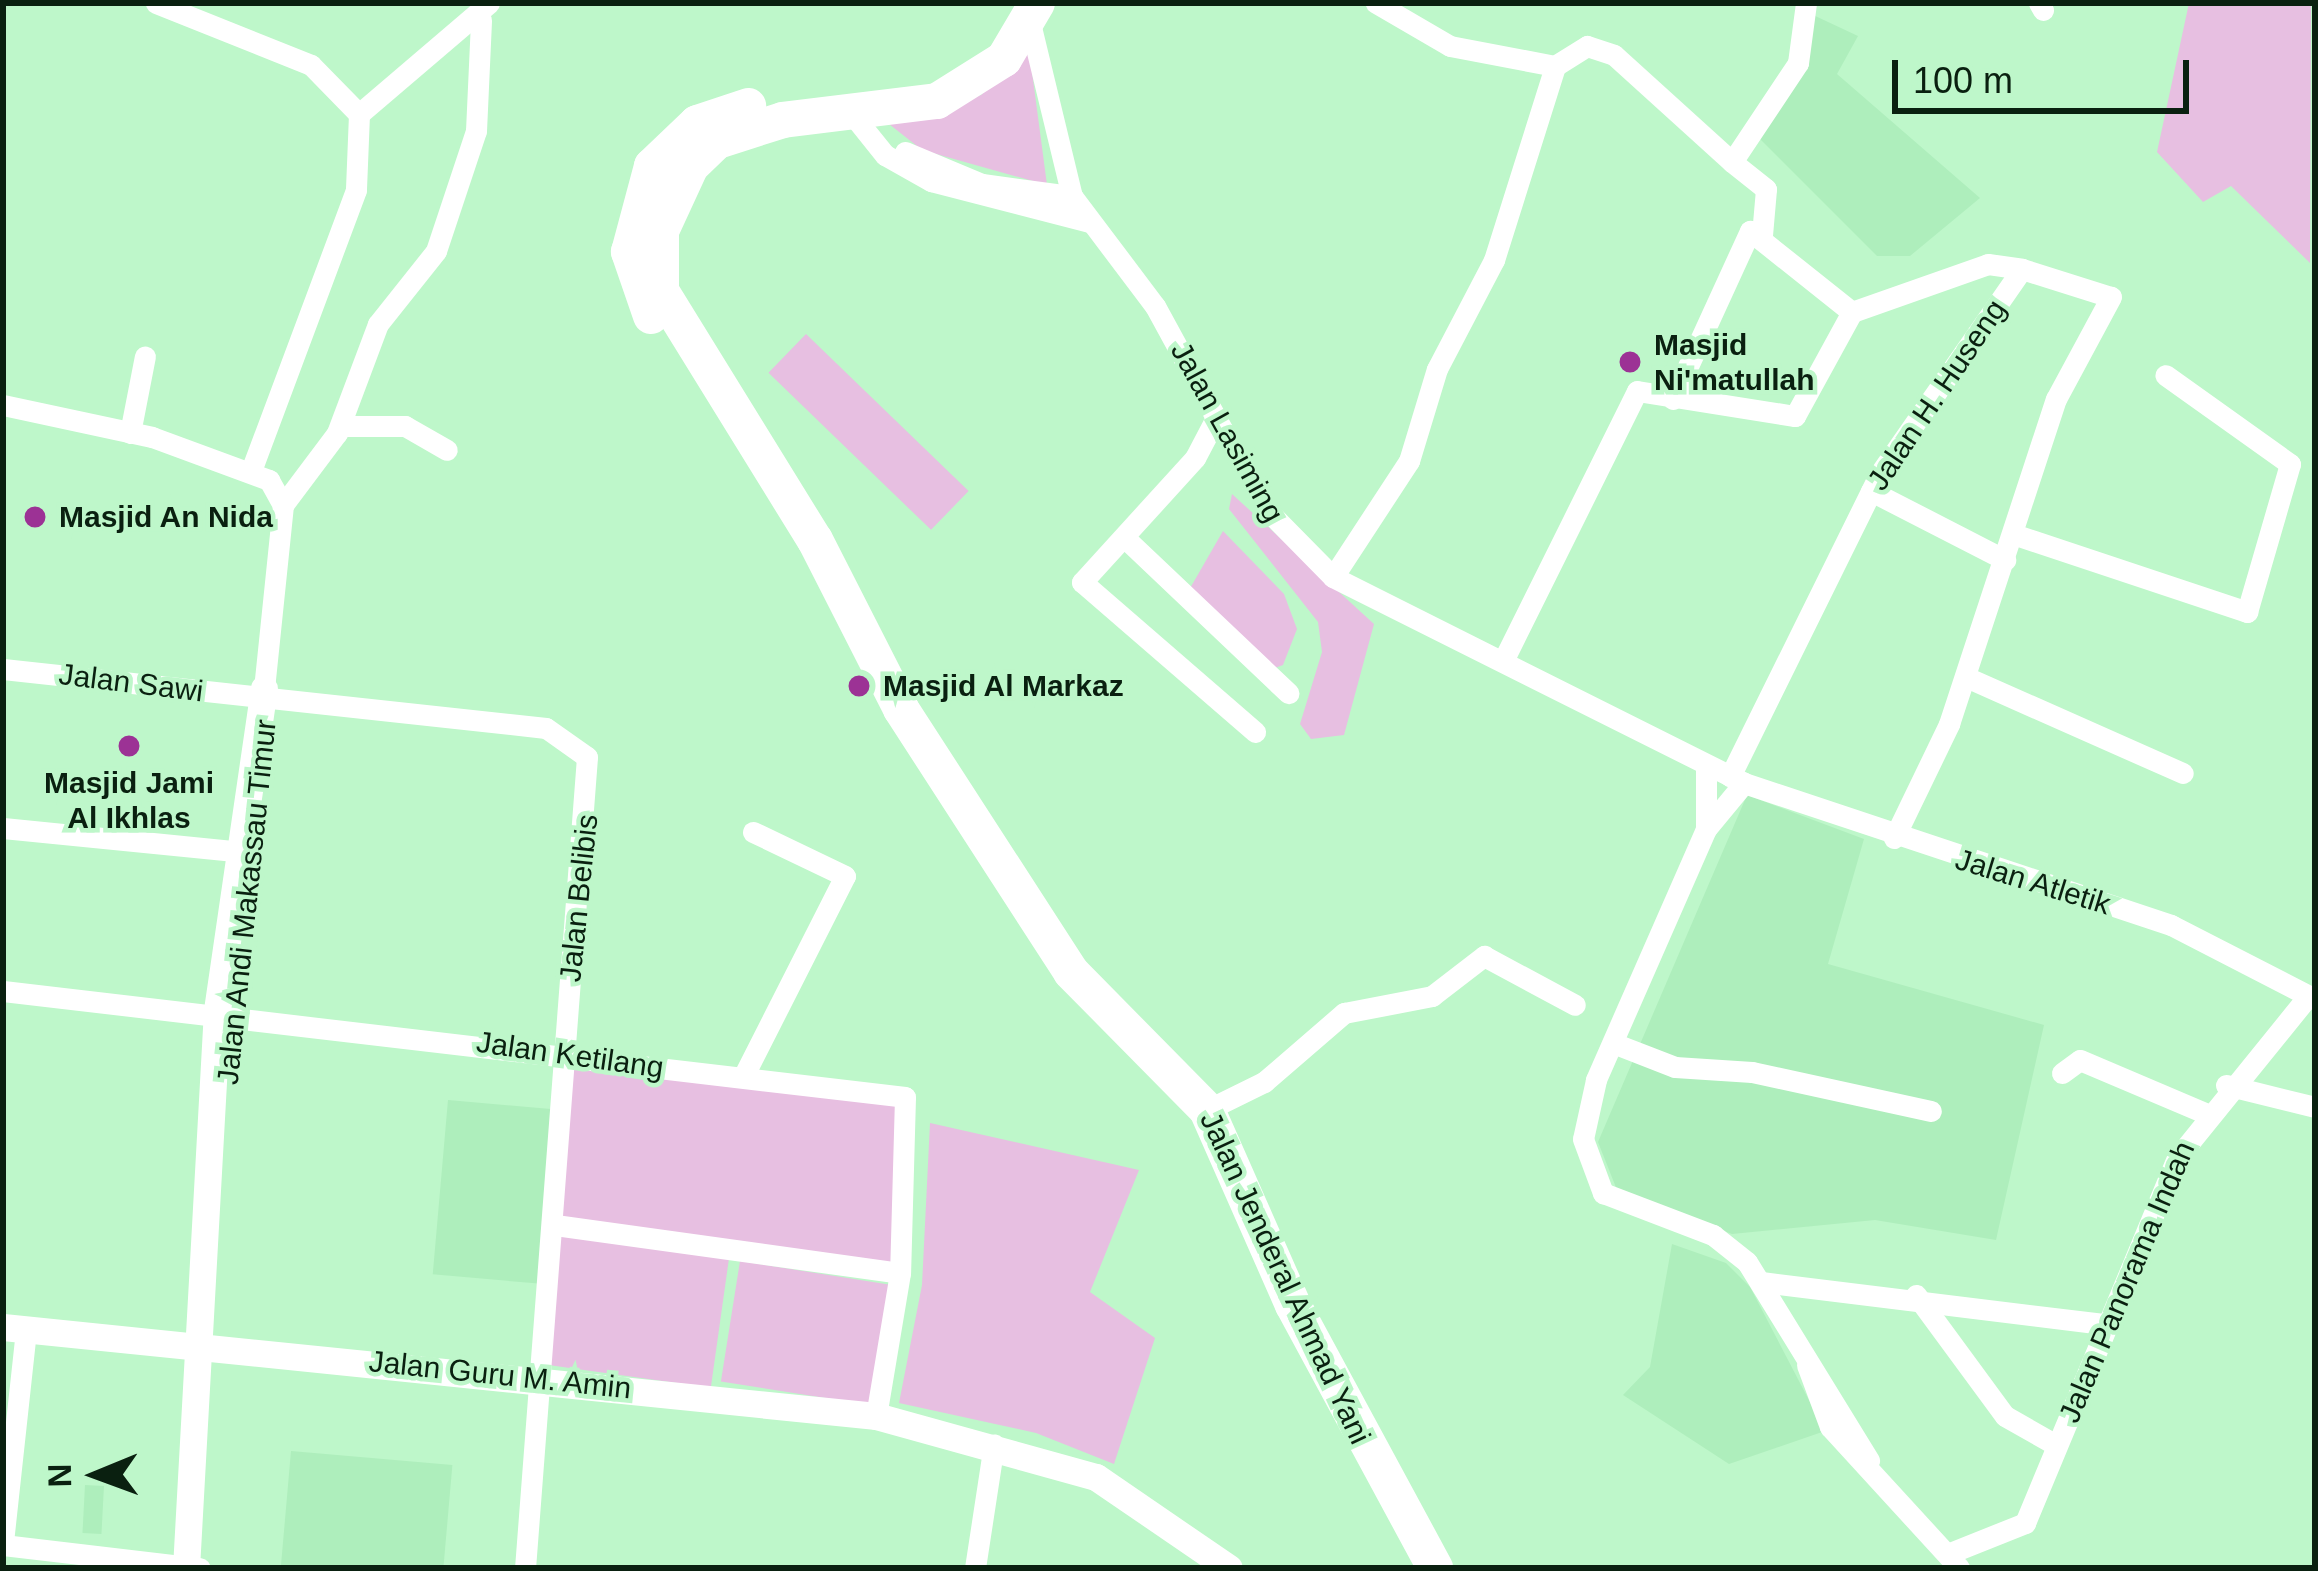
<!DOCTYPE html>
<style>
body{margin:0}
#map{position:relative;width:2318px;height:1571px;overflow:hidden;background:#bef7ca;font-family:Helvetica,sans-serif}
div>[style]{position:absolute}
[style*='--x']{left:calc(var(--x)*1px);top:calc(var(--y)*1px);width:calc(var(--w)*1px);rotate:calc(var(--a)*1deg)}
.built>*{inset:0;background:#aeeebc;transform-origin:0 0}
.green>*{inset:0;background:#e7bfe1;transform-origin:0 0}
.street>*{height:21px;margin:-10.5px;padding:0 10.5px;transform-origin:10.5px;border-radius:10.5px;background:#fff}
.secondary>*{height:27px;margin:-13.5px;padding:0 13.5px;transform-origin:13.5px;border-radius:13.5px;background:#fff}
.highway>*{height:36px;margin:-18px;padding:0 18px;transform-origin:18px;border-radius:18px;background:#fff}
.dots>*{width:33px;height:33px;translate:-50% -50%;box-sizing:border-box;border:6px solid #bef7ca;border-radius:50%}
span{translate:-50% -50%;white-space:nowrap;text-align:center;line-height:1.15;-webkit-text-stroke:9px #bef7ca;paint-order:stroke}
.poi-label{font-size:30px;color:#0a2010;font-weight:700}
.left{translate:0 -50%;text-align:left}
.street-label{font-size:30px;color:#0a2010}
.frame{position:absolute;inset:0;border:6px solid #0a2010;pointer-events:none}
.north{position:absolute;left:36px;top:1415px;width:120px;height:120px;-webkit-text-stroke:9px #bef7ca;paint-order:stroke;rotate:269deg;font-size:33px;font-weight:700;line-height:48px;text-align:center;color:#0a2010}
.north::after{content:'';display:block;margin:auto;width:42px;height:54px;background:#0a2010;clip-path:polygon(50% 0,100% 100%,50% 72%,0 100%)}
.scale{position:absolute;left:1892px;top:60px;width:297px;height:54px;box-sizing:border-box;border:6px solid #0a2010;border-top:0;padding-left:15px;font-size:36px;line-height:42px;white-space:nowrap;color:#0a2010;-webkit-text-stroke:9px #bef7ca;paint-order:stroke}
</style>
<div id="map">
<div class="built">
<div style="clip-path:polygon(1811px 14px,1858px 36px,1837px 74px,1980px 198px,1910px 256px,1877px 256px,1758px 137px)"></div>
<div style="clip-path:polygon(1747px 795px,1864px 839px,1828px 964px,2044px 1025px,1996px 1240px,1875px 1220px,1732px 1234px,1617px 1190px,1598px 1142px)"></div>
<div style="left:448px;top:1100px;width:106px;height:175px;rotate:5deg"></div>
<div style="clip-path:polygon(1672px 1244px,1726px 1263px,1750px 1287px,1825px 1431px,1729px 1464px,1623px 1395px,1650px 1367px)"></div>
<div style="left:291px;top:1451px;width:162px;height:115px;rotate:5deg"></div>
<div style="left:85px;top:1485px;width:19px;height:48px;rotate:3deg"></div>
</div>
<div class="green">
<div style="clip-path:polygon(2189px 3px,2311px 3px,2310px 263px,2231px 186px,2203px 202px,2157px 152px)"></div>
<div style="clip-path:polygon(1029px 49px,1047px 185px,922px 150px,889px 124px,981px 95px)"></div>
<div style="left:806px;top:334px;width:226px;height:54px;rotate:44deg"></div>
<div style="clip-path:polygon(1232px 494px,1374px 624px,1344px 735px,1311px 739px,1300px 724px,1322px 652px,1318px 622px,1229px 509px)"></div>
<div style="clip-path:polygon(1223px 531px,1284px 594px,1297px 629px,1283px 665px,1272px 669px,1189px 590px)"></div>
<div style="clip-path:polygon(570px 1066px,904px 1100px,894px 1271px,562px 1219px)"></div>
<div style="clip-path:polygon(930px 1123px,1139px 1170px,1090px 1292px,1155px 1338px,1114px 1464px,1036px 1433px,899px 1403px,922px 1285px)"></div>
<div style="left:558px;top:1232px;width:173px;height:133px;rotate:8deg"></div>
<div style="left:740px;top:1261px;width:157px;height:122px;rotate:9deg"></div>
</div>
<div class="street">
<div style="--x:156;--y:3;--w:167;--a:21.8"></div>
<div style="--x:311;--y:65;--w:69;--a:45.6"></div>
<div style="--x:359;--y:114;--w:76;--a:92.3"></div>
<div style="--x:356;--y:190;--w:300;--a:110.5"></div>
<div style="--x:2039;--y:3;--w:8;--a:60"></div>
<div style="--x:1031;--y:27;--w:174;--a:76.4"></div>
<div style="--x:1072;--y:196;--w:138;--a:53"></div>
<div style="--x:1155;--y:306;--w:230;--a:61.4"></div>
<div style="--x:1265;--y:508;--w:97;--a:45.4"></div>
<div style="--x:1333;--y:577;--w:460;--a:26.6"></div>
<div style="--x:1744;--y:783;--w:450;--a:18.4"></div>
<div style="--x:2171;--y:925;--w:162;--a:27.2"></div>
<div style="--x:1555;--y:66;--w:38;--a:-32"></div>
<div style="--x:1587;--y:46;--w:28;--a:18"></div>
<div style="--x:1614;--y:55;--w:159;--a:42.2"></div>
<div style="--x:359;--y:114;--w:171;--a:-40.5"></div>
<div style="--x:852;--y:114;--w:53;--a:51.2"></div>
<div style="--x:885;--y:155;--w:53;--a:29.5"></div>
<div style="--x:931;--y:181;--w:164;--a:14.5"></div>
<div style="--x:905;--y:152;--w:83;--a:22.6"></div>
<div style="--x:982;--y:184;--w:91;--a:7.6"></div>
<div style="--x:1762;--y:235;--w:46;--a:-85"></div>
<div style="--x:1766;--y:189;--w:43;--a:-141.5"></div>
<div style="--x:1732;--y:162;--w:119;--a:-56.3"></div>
<div style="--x:1798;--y:63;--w:61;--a:-82.4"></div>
<div style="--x:2022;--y:269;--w:93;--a:17.5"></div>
<div style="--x:1673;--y:399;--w:185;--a:-65.4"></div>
<div style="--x:1750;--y:231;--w:130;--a:38.5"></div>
<div style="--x:1852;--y:312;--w:144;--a:-19.4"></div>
<div style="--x:1988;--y:264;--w:34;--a:8"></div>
<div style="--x:2022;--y:269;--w:251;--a:124.8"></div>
<div style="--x:1879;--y:475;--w:336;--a:116.3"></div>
<div style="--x:3;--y:405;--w:152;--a:12.1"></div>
<div style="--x:152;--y:437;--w:125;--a:20.2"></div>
<div style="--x:269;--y:480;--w:29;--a:61"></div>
<div style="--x:283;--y:505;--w:184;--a:95.9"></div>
<div style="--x:1216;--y:418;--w:45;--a:117.7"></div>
<div style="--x:1195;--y:458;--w:168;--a:132.3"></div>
<div style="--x:1082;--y:582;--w:229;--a:40.9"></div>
<div style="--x:341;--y:426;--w:64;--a:0"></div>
<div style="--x:405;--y:426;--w:48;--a:29.7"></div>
<div style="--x:130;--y:433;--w:78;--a:-79"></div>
<div style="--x:1871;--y:491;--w:151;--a:27.2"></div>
<div style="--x:283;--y:505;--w:90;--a:-53.1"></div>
<div style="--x:337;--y:433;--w:116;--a:-69.4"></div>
<div style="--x:378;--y:324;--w:93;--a:-51.5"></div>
<div style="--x:436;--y:251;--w:126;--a:-71.6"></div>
<div style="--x:476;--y:131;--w:111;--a:-87.4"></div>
<div style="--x:2013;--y:534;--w:247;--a:18.4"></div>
<div style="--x:2247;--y:612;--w:154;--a:-73.8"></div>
<div style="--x:2290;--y:464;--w:153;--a:-144.5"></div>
<div style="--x:1126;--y:539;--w:224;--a:43.5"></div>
<div style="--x:1333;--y:577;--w:139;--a:-56.8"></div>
<div style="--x:1409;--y:461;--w:96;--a:-73.1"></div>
<div style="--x:1437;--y:369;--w:123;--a:-62.4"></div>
<div style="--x:1494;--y:260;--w:203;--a:-72.5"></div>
<div style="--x:1555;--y:66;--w:107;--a:-169.2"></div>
<div style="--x:1450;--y:46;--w:86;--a:-149.8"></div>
<div style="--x:1504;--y:659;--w:299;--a:-63.6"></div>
<div style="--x:1637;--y:391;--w:160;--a:9"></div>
<div style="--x:1795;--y:416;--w:119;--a:-61.3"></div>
<div style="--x:3;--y:669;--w:546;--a:6.2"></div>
<div style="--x:546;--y:728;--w:50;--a:35.3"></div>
<div style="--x:587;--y:757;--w:813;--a:94.37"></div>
<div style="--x:1966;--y:677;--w:237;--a:23.9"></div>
<div style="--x:1706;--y:766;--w:63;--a:90"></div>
<div style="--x:1744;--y:783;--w:60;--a:129.6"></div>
<div style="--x:1706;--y:829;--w:274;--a:113.7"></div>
<div style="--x:1596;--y:1080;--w:60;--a:102.4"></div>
<div style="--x:1583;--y:1139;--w:58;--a:69.7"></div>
<div style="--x:1603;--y:1193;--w:118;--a:20.9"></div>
<div style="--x:1713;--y:1235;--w:43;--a:38.5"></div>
<div style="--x:1747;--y:1262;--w:233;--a:58.4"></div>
<div style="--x:3;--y:828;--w:243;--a:5.7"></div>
<div style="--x:1894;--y:838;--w:127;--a:-64.2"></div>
<div style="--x:1949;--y:724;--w:342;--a:-71.8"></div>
<div style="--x:2056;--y:399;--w:116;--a:-61.7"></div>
<div style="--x:3;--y:991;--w:908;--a:6.7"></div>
<div style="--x:905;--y:1097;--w:176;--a:91.6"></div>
<div style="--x:900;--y:1273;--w:145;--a:99.5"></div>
<div style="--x:1613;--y:1043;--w:66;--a:21.2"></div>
<div style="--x:1675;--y:1067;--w:77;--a:3.7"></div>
<div style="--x:1752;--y:1072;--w:183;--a:12.3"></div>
<div style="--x:2062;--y:1073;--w:22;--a:-36"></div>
<div style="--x:2080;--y:1060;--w:136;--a:23"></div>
<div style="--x:743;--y:1077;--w:225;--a:-63.1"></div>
<div style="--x:845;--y:876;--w:102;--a:-154.4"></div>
<div style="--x:2226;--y:1085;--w:92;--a:13.9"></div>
<div style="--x:1207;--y:1110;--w:64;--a:-26.2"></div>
<div style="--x:1264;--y:1082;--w:106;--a:-40.8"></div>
<div style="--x:1344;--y:1013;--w:90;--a:-10.9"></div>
<div style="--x:1432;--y:996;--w:66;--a:-37.6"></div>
<div style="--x:1484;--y:956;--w:103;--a:28.3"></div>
<div style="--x:555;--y:1225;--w:348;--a:7.9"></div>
<div style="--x:1761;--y:1282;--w:347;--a:7"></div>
<div style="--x:1916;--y:1295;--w:150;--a:53.7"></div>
<div style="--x:2005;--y:1416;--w:59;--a:29.6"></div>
<div style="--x:1807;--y:1365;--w:66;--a:69.6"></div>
<div style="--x:1830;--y:1427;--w:191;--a:47.5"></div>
<div style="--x:3;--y:1542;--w:214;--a:-83.8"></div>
<div style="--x:3;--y:1545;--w:198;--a:6.7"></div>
<div style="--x:1950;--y:1553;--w:81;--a:-21.8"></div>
<div style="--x:2025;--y:1523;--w:395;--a:-67.4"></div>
<div style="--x:2177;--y:1158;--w:208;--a:-51"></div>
<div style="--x:975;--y:1568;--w:125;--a:-81.3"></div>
</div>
<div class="secondary">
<div style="--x:3;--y:1327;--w:878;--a:5.82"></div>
<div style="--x:876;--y:1416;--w:228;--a:15.5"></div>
<div style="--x:1096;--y:1477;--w:161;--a:34.4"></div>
<div style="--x:186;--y:1568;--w:559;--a:-86.82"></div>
<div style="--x:217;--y:1010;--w:325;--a:-81.7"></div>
</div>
<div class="highway">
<div style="--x:1037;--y:3;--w:65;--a:120.5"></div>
<div style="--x:1004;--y:59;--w:79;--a:147.9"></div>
<div style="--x:937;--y:101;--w:155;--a:173"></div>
<div style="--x:783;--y:120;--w:69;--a:162.3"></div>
<div style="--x:717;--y:141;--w:36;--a:136"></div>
<div style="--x:691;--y:166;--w:72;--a:114.8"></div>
<div style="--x:661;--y:231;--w:60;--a:90"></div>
<div style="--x:661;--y:291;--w:293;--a:58.3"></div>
<div style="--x:815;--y:540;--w:190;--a:63"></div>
<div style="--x:901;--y:709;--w:313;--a:57.1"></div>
<div style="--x:1071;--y:972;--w:194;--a:45.4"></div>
<div style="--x:1207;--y:1110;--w:213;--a:66.2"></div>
<div style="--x:1293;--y:1305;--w:299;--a:61.6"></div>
<div style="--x:651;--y:316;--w:68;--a:-109"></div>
<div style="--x:629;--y:252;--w:89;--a:-75"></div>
<div style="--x:652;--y:166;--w:62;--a:-43.7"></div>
<div style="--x:697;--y:123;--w:54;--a:-18.4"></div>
</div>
<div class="dots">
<div style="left:1630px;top:362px;background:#9c3295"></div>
<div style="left:35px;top:517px;background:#9c3295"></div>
<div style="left:859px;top:686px;background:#9c3295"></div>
<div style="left:129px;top:746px;background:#9c3295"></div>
</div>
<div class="poi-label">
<span class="left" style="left:1654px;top:362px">Masjid<br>Ni'matullah</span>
<span class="left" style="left:59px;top:517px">Masjid An Nida</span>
<span class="left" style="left:883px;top:686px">Masjid Al Markaz</span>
<span style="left:129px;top:800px">Masjid Jami<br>Al Ikhlas</span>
</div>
<div class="street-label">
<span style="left:1937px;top:395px;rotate:-56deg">Jalan H. Huseng</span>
<span style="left:1227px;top:432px;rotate:61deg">Jalan Lasiming</span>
<span style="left:131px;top:683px;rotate:7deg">Jalan Sawi</span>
<span style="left:2033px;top:882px;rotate:17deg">Jalan Atletik</span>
<span style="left:579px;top:898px;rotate:-84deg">Jalan Belibis</span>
<span style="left:247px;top:902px;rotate:-84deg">Jalan Andi Makassau Timur</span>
<span style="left:570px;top:1055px;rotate:8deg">Jalan Ketilang</span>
<span style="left:1285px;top:1278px;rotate:65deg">Jalan Jenderal Ahmad Yani</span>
<span style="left:2127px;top:1282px;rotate:-67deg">Jalan Panorama Indah</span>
<span style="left:500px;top:1375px;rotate:6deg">Jalan Guru M. Amin</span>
</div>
<div class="frame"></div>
<div class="north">N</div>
<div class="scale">100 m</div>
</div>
